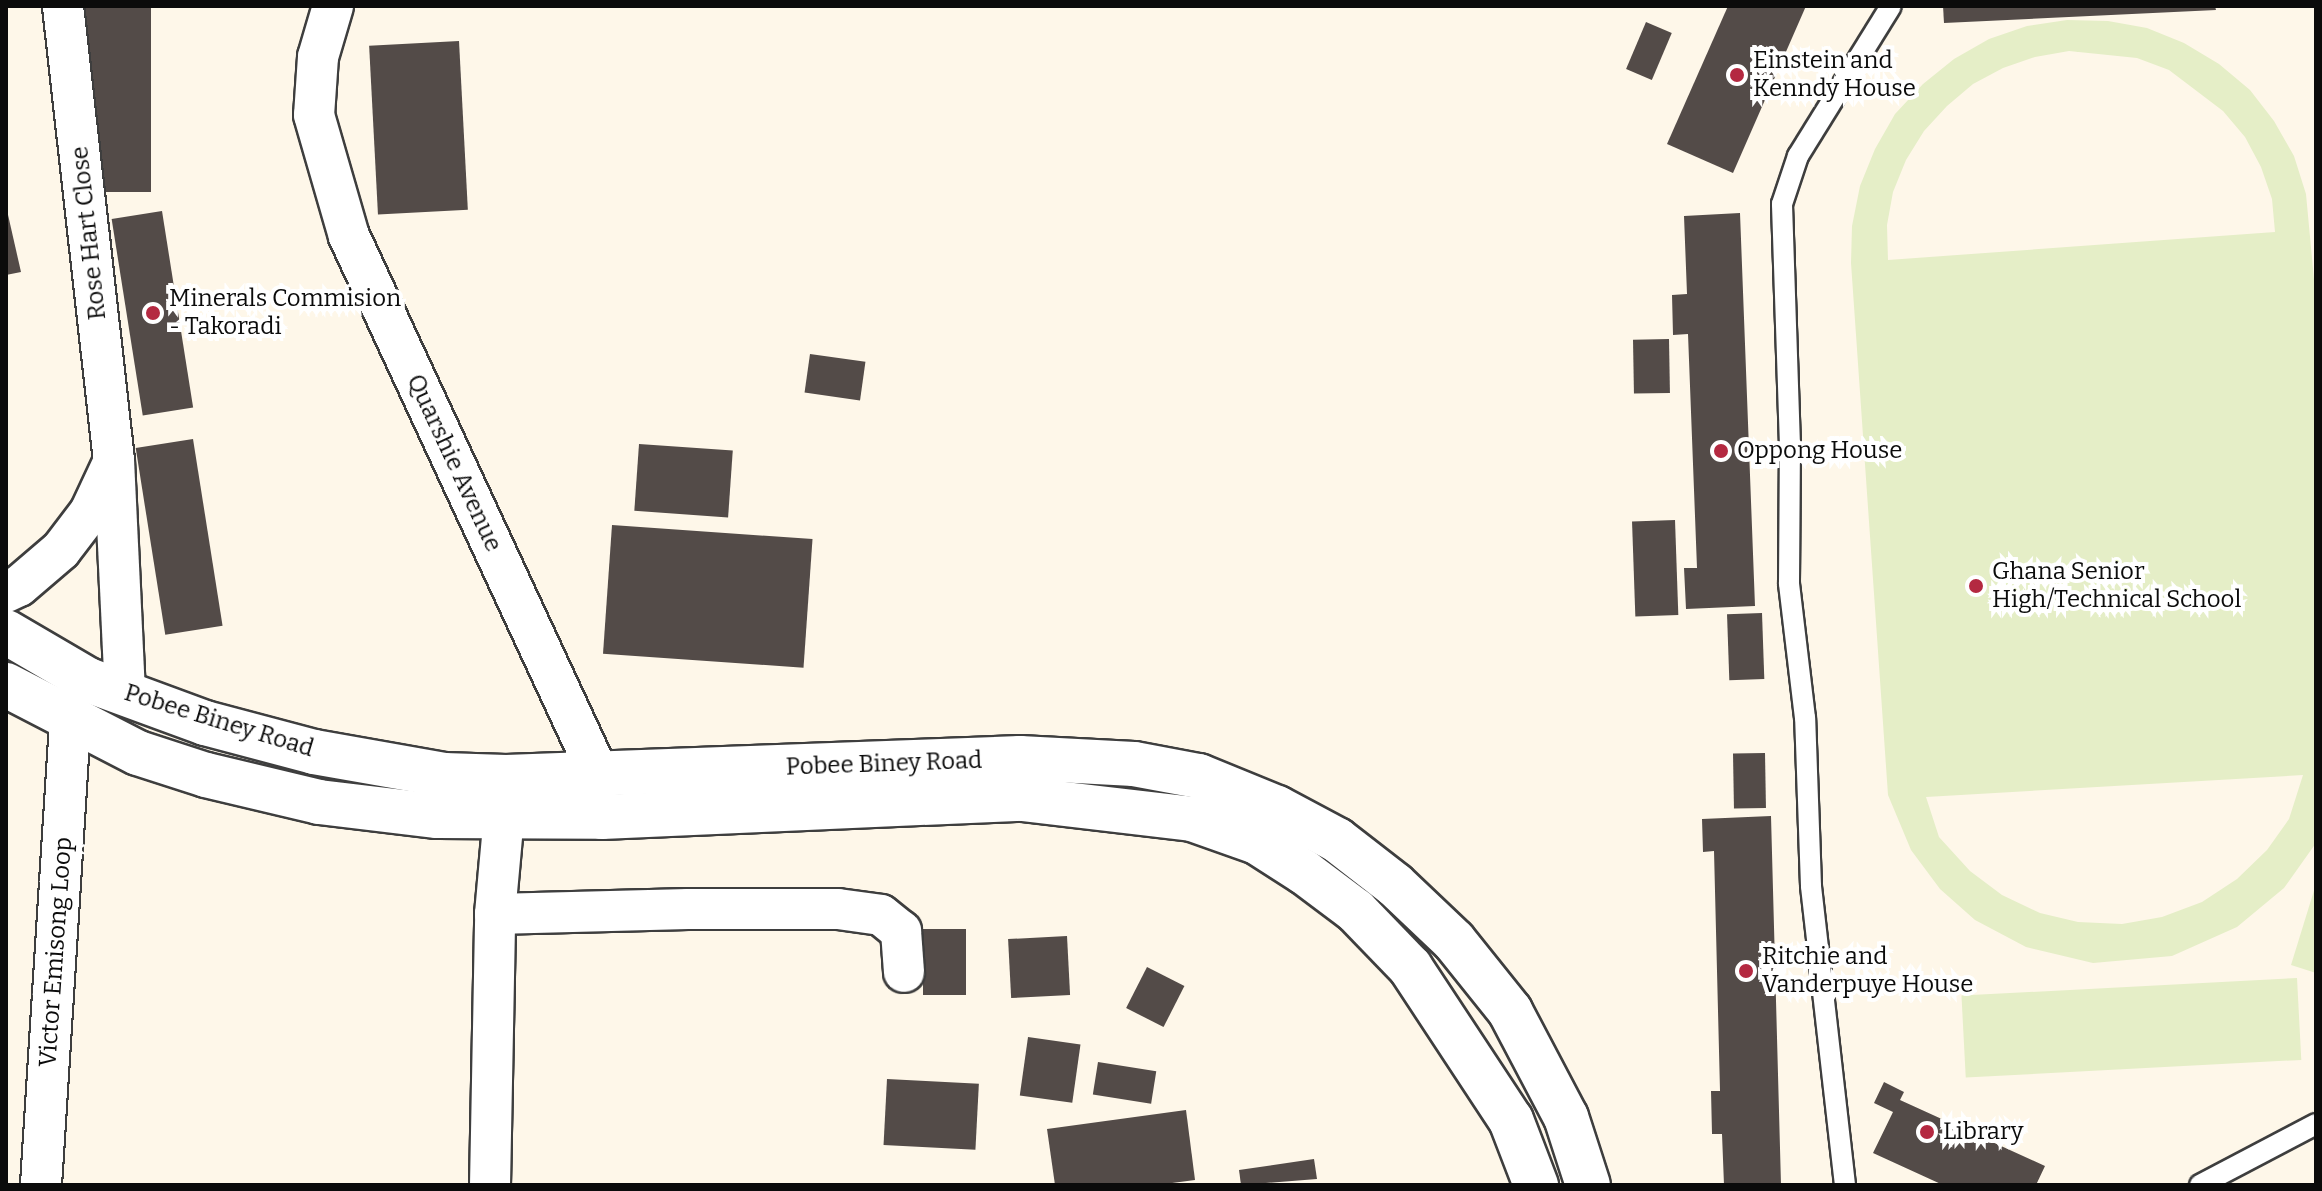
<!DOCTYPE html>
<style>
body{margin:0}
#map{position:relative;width:2322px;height:1191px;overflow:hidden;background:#fef7e9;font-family:Bitter,serif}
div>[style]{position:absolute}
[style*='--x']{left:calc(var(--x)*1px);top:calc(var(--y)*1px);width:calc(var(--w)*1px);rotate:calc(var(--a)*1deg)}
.pitch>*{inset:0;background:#e5eec7;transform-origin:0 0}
.building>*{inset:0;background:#534b48;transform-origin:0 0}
.roads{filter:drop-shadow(2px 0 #3e3e3e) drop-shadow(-2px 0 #3e3e3e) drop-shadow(0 2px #3e3e3e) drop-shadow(0 -2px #3e3e3e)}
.service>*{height:20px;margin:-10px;padding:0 10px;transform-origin:10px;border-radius:10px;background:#fff}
.minor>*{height:40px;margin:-20px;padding:0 20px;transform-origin:20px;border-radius:20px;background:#fff}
.tertiary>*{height:44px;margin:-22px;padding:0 22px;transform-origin:22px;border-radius:22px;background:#fff}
.dots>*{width:22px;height:22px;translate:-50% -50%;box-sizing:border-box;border:4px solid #fff;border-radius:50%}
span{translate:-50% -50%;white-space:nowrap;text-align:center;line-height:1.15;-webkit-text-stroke:8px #fff;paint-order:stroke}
.poi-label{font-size:24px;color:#0b0b0b}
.left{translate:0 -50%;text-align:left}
.street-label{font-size:24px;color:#0b0b0b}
.frame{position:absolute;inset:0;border:8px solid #0b0b0b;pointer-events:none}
</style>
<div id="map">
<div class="pitch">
<div style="clip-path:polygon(evenodd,2067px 20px,2108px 21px,2147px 28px,2184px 43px,2219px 64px,2250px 90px,2274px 121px,2294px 156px,2306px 194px,2316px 301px,2316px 843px,2284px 888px,2237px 927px,2172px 956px,2093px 963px,2026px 947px,1975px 920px,1940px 889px,1911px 850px,1888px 795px,1851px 263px,1852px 226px,1860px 186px,1875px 149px,1895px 114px,1923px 84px,1954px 59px,1989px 39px,2027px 26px,2067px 20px,2069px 51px,2137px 58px,2169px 70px,2223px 111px,2245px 137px,2261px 167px,2272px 199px,2275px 232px,1888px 260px,1887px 225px,1893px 192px,1906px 160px,1924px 131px,1947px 106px,1973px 84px,2003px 68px,2035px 57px,2069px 51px,2067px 20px,2303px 775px,2289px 819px,2267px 850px,2237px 879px,2202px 902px,2162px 917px,2122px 924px,2078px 922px,2040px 913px,2002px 895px,1970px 871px,1939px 837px,1926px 797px,2303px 775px)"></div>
<div style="clip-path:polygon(2316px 884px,2316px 973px,2291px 965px)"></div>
<div style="left:2297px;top:978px;width:82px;height:336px;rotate:87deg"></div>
</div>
<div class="building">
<div style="left:81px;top:6px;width:70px;height:186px"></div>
<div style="clip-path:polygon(1728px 6px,1806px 6px,1733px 173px,1667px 144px)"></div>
<div style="clip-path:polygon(1943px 6px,2215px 6px,2216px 10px,1944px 23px)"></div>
<div style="left:1646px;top:22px;width:28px;height:51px;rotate:23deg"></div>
<div style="left:459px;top:41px;width:169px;height:90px;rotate:87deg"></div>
<div style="clip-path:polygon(6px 206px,21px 272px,6px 275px)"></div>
<div style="left:162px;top:211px;width:199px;height:51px;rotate:81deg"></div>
<div style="clip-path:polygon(1740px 213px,1755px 606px,1686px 609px,1684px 568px,1697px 568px,1688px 334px,1673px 335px,1672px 295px,1687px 294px,1684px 216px)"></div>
<div style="left:1669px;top:339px;width:54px;height:36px;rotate:89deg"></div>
<div style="left:810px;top:354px;width:56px;height:39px;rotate:8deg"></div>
<div style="left:193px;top:439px;width:189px;height:58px;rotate:81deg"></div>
<div style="left:639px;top:444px;width:94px;height:67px;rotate:4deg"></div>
<div style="left:1675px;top:520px;width:95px;height:43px;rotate:88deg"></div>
<div style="left:612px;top:525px;width:201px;height:129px;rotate:4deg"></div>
<div style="left:1762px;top:613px;width:66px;height:35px;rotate:88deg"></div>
<div style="left:1765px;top:753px;width:55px;height:32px;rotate:89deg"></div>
<div style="clip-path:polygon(1771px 816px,1781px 1185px,1724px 1185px,1722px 1134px,1712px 1134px,1711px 1091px,1720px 1091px,1714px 851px,1703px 852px,1702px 819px)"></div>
<div style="left:923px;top:929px;width:43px;height:66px"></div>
<div style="left:1067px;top:936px;width:59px;height:59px;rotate:87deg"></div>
<div style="left:1147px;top:967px;width:42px;height:46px;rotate:27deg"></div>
<div style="left:1028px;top:1037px;width:53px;height:59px;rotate:8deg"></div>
<div style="left:1098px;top:1062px;width:59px;height:33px;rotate:9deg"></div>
<div style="left:887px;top:1079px;width:92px;height:66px;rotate:3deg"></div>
<div style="clip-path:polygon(1884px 1082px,1904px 1092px,1900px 1100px,2045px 1166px,2036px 1185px,1943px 1185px,1873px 1153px,1893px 1112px,1874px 1103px)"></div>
<div style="clip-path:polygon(1186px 1110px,1195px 1180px,1157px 1185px,1055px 1185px,1047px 1129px)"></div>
<div style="clip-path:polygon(1314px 1159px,1317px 1179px,1241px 1185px,1239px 1170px)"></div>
</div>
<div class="roads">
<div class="service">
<div style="--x:1845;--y:1185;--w:301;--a:-96.5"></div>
<div style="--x:1811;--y:886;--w:168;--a:-92"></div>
<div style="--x:1805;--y:718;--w:136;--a:-96.8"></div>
<div style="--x:1789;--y:583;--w:137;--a:-89.6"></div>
<div style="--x:1790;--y:446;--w:242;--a:-91.9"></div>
<div style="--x:1782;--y:204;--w:51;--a:-71.6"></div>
<div style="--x:1798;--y:156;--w:176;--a:-58.2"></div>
<div style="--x:2200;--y:1185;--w:131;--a:-27.7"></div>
</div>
<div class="minor">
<div style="--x:63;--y:6;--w:457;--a:83.6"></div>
<div style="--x:114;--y:460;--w:233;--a:87.3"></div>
<div style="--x:333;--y:6;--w:53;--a:106.4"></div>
<div style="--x:318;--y:57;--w:58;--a:93.9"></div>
<div style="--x:314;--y:115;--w:126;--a:73.9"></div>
<div style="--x:349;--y:236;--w:594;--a:65.12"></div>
<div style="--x:6;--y:592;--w:14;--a:-25"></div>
<div style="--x:19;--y:586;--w:55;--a:-40.6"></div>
<div style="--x:61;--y:550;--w:48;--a:-52.7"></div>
<div style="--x:90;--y:512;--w:54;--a:-64.9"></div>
<div style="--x:495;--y:914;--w:193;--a:-1.5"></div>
<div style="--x:688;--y:909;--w:150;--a:0"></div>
<div style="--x:838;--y:909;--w:43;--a:7.9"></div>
<div style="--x:881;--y:915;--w:26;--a:39"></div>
<div style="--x:901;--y:931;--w:41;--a:85.8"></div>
<div style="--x:41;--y:1185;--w:466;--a:-86.4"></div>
<div style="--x:490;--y:1185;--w:271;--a:-88.9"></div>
<div style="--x:495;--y:914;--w:99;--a:-84.8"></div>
</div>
<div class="tertiary">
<div style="--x:6;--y:632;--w:95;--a:30.3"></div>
<div style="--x:88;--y:680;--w:125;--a:20.2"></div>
<div style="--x:205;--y:723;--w:113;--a:14.9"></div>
<div style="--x:314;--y:752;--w:132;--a:10"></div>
<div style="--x:444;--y:775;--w:62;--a:1.8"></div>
<div style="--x:506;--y:777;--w:514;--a:-2.12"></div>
<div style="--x:1020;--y:758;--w:114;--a:3"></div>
<div style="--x:1134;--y:764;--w:66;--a:10.5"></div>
<div style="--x:1199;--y:776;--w:84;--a:22.3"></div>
<div style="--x:1277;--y:808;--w:68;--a:28.1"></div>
<div style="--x:1337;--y:840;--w:73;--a:37.8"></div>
<div style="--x:1395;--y:885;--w:81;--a:43.5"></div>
<div style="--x:1454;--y:941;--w:90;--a:51.3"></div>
<div style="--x:1510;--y:1011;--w:120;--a:62.2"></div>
<div style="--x:1566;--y:1117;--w:71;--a:72.1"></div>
<div style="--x:6;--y:685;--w:148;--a:27.3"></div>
<div style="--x:138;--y:753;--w:71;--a:17.9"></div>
<div style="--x:206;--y:775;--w:116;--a:13.4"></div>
<div style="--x:319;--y:802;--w:119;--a:6.8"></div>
<div style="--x:437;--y:816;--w:165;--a:0.3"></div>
<div style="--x:602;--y:817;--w:420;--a:-2.5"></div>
<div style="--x:1022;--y:799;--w:171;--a:6.7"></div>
<div style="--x:1192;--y:819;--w:69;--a:19.5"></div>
<div style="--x:1257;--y:842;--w:56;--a:32.6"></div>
<div style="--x:1304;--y:872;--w:65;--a:36.9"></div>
<div style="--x:1356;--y:911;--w:78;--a:46"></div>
<div style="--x:1410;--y:967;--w:183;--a:56.6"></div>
<div style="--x:1511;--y:1120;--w:70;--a:69"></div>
</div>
</div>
<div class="dots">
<div style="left:1737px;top:75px;background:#b42941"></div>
<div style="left:153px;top:313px;background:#b42941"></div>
<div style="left:1721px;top:451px;background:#b42941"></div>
<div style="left:1976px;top:586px;background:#b42941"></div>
<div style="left:1746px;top:971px;background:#b42941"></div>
<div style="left:1927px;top:1132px;background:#b42941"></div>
</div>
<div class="poi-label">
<span class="left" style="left:1753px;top:75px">Einstein and<br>Kenndy House</span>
<span class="left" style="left:169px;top:313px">Minerals Commision<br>- Takoradi</span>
<span class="left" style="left:1737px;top:451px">Oppong House</span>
<span class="left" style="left:1992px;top:586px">Ghana Senior<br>High/Technical School</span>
<span class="left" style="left:1762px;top:971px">Ritchie and<br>Vanderpuye House</span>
<span class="left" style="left:1943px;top:1132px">Library</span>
</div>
<div class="street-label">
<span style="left:89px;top:233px;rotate:-96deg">Rose Hart Close</span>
<span style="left:454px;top:463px;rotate:65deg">Quarshie Avenue</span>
<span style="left:219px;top:721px;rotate:17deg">Pobee Biney Road</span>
<span style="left:884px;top:764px;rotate:-2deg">Pobee Biney Road</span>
<span style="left:56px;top:952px;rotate:-86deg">Victor Emisong Loop</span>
</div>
<div class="frame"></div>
</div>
